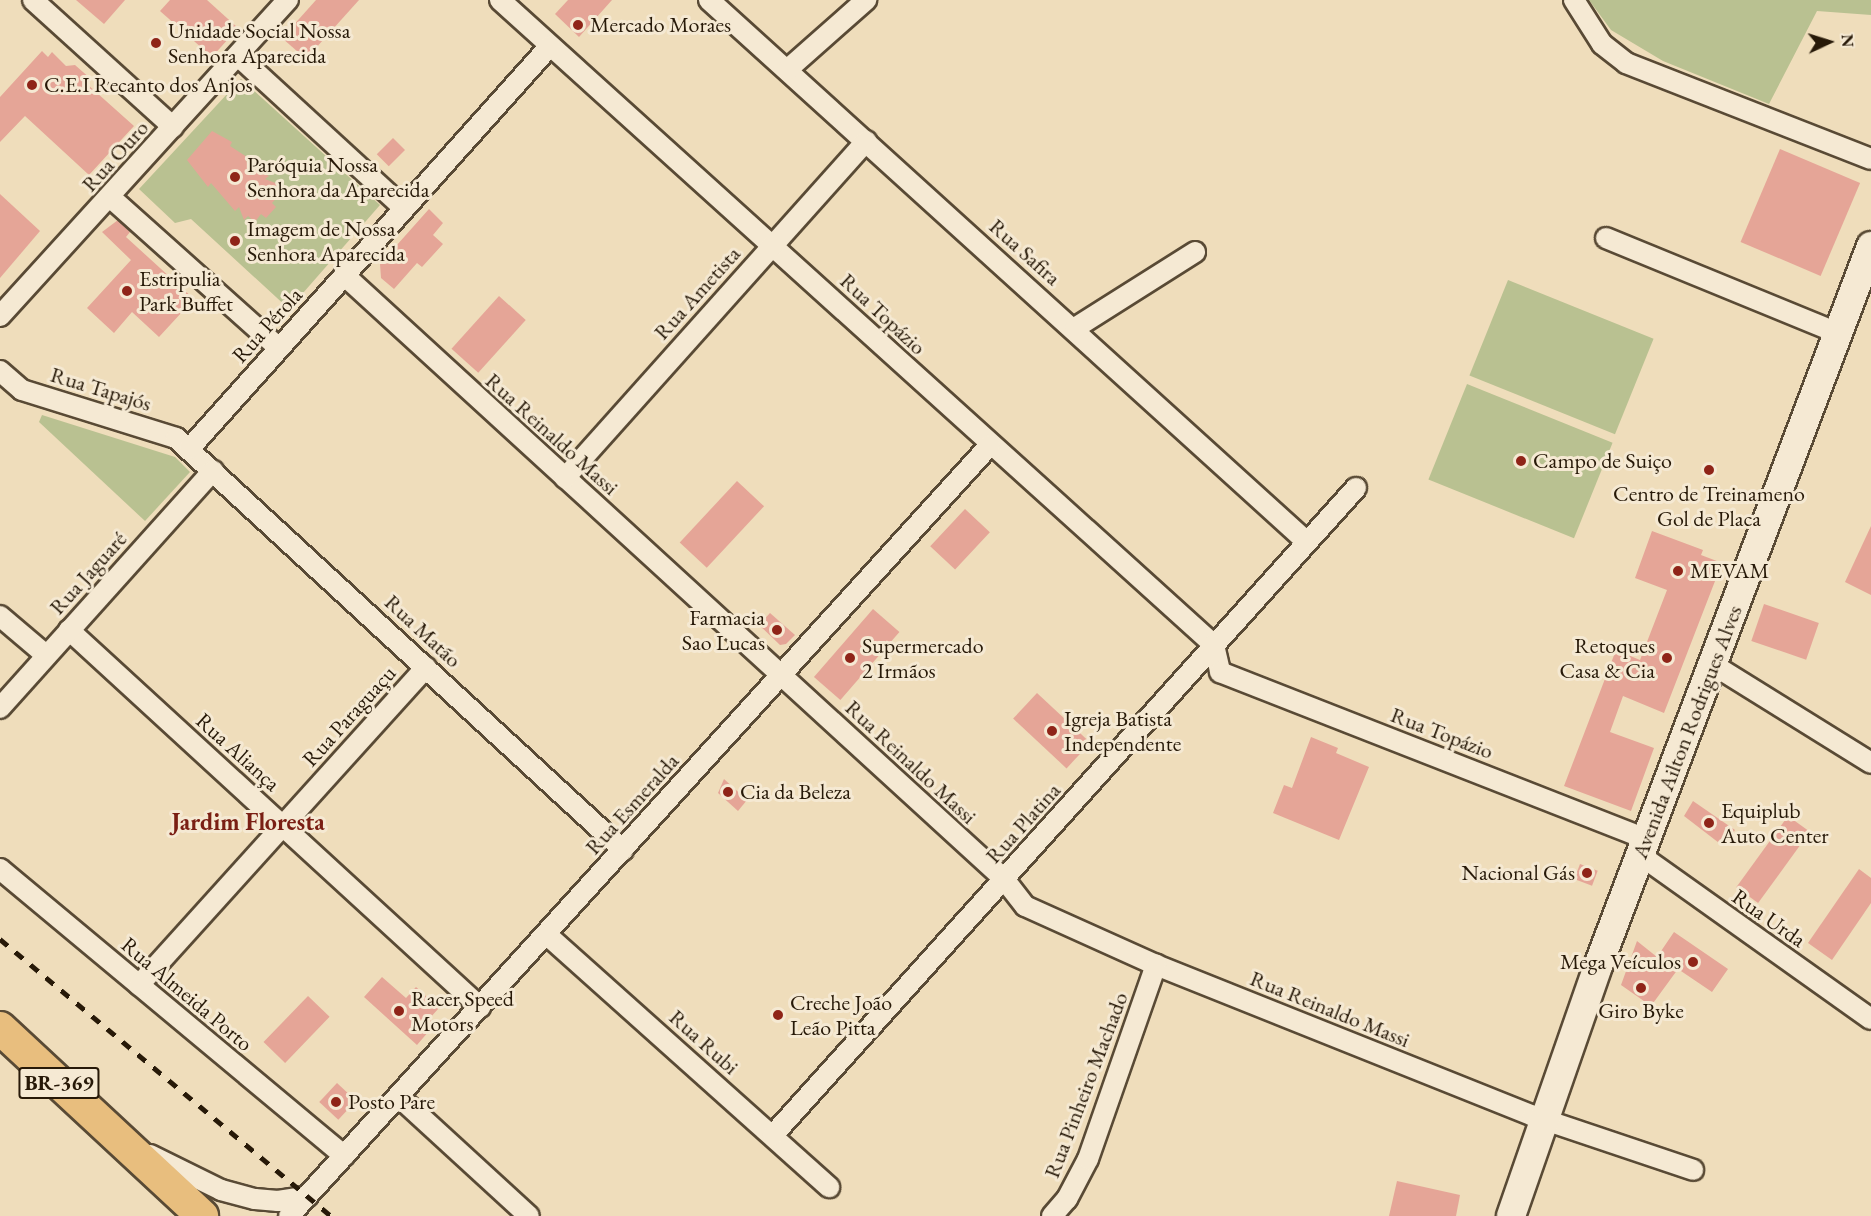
<!DOCTYPE html>
<meta charset="utf-8">
<style>
body{margin:0}
#map{position:relative;width:1871px;height:1216px;overflow:hidden;background:#efddbb;font-family:"EB Garamond",serif}
div>[style]{position:absolute}
[style*='--x']{left:calc(var(--x)*1px);top:calc(var(--y)*1px);width:calc(var(--w)*1px);rotate:calc(var(--a)*1deg)}
.green>*{inset:0;background:#b9c191;transform-origin:0 0}
.building>*{inset:0;background:#e5a597;transform-origin:0 0}
.roads{filter:drop-shadow(2px 0 #594a35) drop-shadow(-2px 0 #594a35) drop-shadow(0 2px #594a35) drop-shadow(0 -2px #594a35)}
.street>*{height:20px;margin:-10px;padding:0 10px;transform-origin:10px;border-radius:10px;background:#f5e9d3}
.secondary>*{height:28px;margin:-14px;padding:0 14px;transform-origin:14px;border-radius:14px;background:#f5e9d3}
.primary>*{height:32px;margin:-16px;padding:0 16px;transform-origin:16px;border-radius:16px;background:#e8be7e}
.rail>*{height:4.5px;margin-top:-2.25px;transform-origin:0;background:repeating-linear-gradient(90deg,#271908 0 10px,transparent 0 20px)}
.dots>*{width:16px;height:16px;translate:-50% -50%;box-sizing:border-box;border:3px solid #f5e9d3;border-radius:50%}
span{translate:-50% -50%;white-space:nowrap;text-align:center;line-height:1.15;-webkit-text-stroke:6px #f5e9d3;paint-order:stroke}
.shield-label span{padding:2px 4px;background:#f5e9d3;border:2px solid;border-radius:4px;-webkit-text-stroke-width:0}
.shield-label{font-size:21px;color:#271908;font-weight:700}
.poi-label{font-size:22px;color:#271908}
.left{translate:0 -50%;text-align:left}
.right{translate:-100% -50%;text-align:right}
.street-label{font-size:22px;color:#271908}
.neighbourhood-label{font-size:24px;color:#7a1f14;font-weight:700}
.north{position:absolute;left:1799px;top:12px;width:60px;height:60px;-webkit-text-stroke:4px #f5e9d3;paint-order:stroke;rotate:86deg;font-size:16px;font-weight:700;line-height:24px;text-align:center;color:#271908}
.north::after{content:'';display:block;margin:auto;width:21px;height:27px;background:#271908;clip-path:polygon(50% 0,100% 100%,50% 72%,0 100%)}
</style>
<div id="map">
<div class="green">
<div style="clip-path:polygon(1589px 0,1871px 0,1871px 15px,1817px 11px,1769px 104px,1663px 61px,1611px 30px)"></div>
<div style="clip-path:polygon(241px 79px,380px 205px,289px 309px,191px 219px,175px 223px,139px 189px)"></div>
<div style="left:1508px;top:280px;width:157px;height:103px;rotate:22deg"></div>
<div style="left:1467px;top:384px;width:157px;height:103px;rotate:22deg"></div>
<div style="clip-path:polygon(42px 415px,175px 457px,190px 472px,145px 521px,39px 422px)"></div>
</div>
<div class="building">
<div style="clip-path:polygon(76px 0,125px 0,104px 24px)"></div>
<div style="clip-path:polygon(170px 0,207px 0,238px 28px,212px 57px,160px 11px)"></div>
<div style="clip-path:polygon(316px 0,359px 0,306px 59px,282px 38px)"></div>
<div style="clip-path:polygon(568px 0,612px 0,579px 37px,555px 14px)"></div>
<div style="clip-path:polygon(42px 51px,48px 57px,52px 52px,66px 66px,75px 65px,91px 79px,87px 84px,134px 126px,89px 175px,25px 116px,0 142px,0 97px)"></div>
<div style="clip-path:polygon(212px 131px,232px 142px,230px 146px,250px 159px,246px 162px,259px 168px,255px 171px,269px 176px,265px 179px,278px 184px,274px 188px,280px 194px,272px 203px,276px 207px,266px 218px,261px 214px,255px 222px,248px 216px,244px 220px,239px 207px,235px 211px,211px 183px,208px 187px,187px 160px)"></div>
<div style="left:393px;top:138px;width:17px;height:23px;rotate:45deg"></div>
<div style="left:1780px;top:149px;width:87px;height:101px;rotate:23deg"></div>
<div style="clip-path:polygon(0 194px,40px 231px,0 278px)"></div>
<div style="clip-path:polygon(429px 209px,443px 223px,433px 235px,443px 244px,422px 267px,417px 263px,394px 289px,381px 278px,380px 264px)"></div>
<div style="clip-path:polygon(118px 220px,130px 232px,126px 237px,194px 299px,159px 337px,132px 312px,114px 333px,87px 308px,131px 260px,102px 232px)"></div>
<div style="left:499px;top:296px;width:36px;height:71px;rotate:42deg"></div>
<div style="left:737px;top:481px;width:37px;height:84px;rotate:43deg"></div>
<div style="left:965px;top:509px;width:34px;height:51px;rotate:43deg"></div>
<div style="clip-path:polygon(1871px 526px,1871px 595px,1845px 582px)"></div>
<div style="clip-path:polygon(1652px 531px,1703px 550px,1701px 555px,1722px 563px,1664px 713px,1623px 696px,1610px 732px,1654px 748px,1631px 811px,1564px 786px,1616px 650px,1640px 660px,1667px 590px,1635px 578px)"></div>
<div style="left:1764px;top:604px;width:58px;height:39px;rotate:19deg"></div>
<div style="left:873px;top:609px;width:35px;height:90px;rotate:41deg"></div>
<div style="clip-path:polygon(770px 613px,795px 635px,786px 644px,780px 645px,759px 625px)"></div>
<div style="left:1037px;top:693px;width:73px;height:35px;rotate:43deg"></div>
<div style="clip-path:polygon(1311px 737px,1338px 748px,1336px 753px,1369px 767px,1339px 840px,1273px 813px,1284px 785px,1292px 788px)"></div>
<div style="clip-path:polygon(724px 779px,747px 800px,738px 811px,718px 793px)"></div>
<div style="clip-path:polygon(1693px 801px,1735px 830px,1723px 846px,1684px 816px)"></div>
<div style="left:1788px;top:816px;width:27px;height:88px;rotate:36deg"></div>
<div style="left:1580px;top:864px;width:19px;height:16px;rotate:21deg"></div>
<div style="clip-path:polygon(1859px 869px,1871px 878px,1871px 903px,1832px 960px,1808px 943px)"></div>
<div style="clip-path:polygon(1674px 932px,1728px 969px,1712px 992px,1678px 969px,1651px 1006px,1621px 985px,1637px 941px,1657px 957px)"></div>
<div style="clip-path:polygon(382px 977px,406px 998px,416px 987px,439px 1008px,429px 1019px,435px 1024px,417px 1045px,364px 997px)"></div>
<div style="left:308px;top:996px;width:30px;height:64px;rotate:44deg"></div>
<div style="left:337px;top:1083px;width:26px;height:26px;rotate:43deg"></div>
<div style="clip-path:polygon(1397px 1181px,1460px 1195px,1456px 1216px,1389px 1216px)"></div>
</div>
<div class="roads">
<div class="street">
<div style="--x:33;--y:0;--w:189;--a:42.2"></div>
<div style="--x:500;--y:0;--w:962;--a:42.09"></div>
<div style="--x:1214;--y:645;--w:28;--a:77"></div>
<div style="--x:1220;--y:672;--w:458;--a:21.4"></div>
<div style="--x:709;--y:0;--w:807;--a:42.19"></div>
<div style="--x:1574;--y:0;--w:52;--a:57.5"></div>
<div style="--x:1602;--y:44;--w:31;--a:38"></div>
<div style="--x:1626;--y:63;--w:263;--a:21.4"></div>
<div style="--x:238;--y:56;--w:225;--a:42.5"></div>
<div style="--x:787;--y:70;--w:106;--a:-41.5"></div>
<div style="--x:110;--y:197;--w:225;--a:41.8"></div>
<div style="--x:1606;--y:238;--w:251;--a:22.3"></div>
<div style="--x:344;--y:275;--w:895;--a:42.46"></div>
<div style="--x:1004;--y:879;--w:34;--a:52"></div>
<div style="--x:1025;--y:906;--w:144;--a:24.2"></div>
<div style="--x:1156;--y:965;--w:406;--a:21.8"></div>
<div style="--x:1533;--y:1116;--w:169;--a:18.6"></div>
<div style="--x:0;--y:316;--w:428;--a:-47.7"></div>
<div style="--x:1075;--y:328;--w:142;--a:-32.3"></div>
<div style="--x:0;--y:371;--w:29;--a:41"></div>
<div style="--x:22;--y:390;--w:161;--a:17.3"></div>
<div style="--x:176;--y:438;--w:608;--a:42.67"></div>
<div style="--x:189;--y:449;--w:541;--a:-48.15"></div>
<div style="--x:565;--y:478;--w:452;--a:-48.2"></div>
<div style="--x:0;--y:616;--w:60;--a:40.3"></div>
<div style="--x:69;--y:630;--w:558;--a:42.53"></div>
<div style="--x:1712;--y:664;--w:187;--a:31.9"></div>
<div style="--x:0;--y:708;--w:319;--a:-48.1"></div>
<div style="--x:1640;--y:855;--w:283;--a:35.4"></div>
<div style="--x:0;--y:869;--w:448;--a:39.8"></div>
<div style="--x:546;--y:934;--w:380;--a:41.8"></div>
<div style="--x:139;--y:985;--w:428;--a:-47.9"></div>
<div style="--x:399;--y:1097;--w:176;--a:42.5"></div>
<div style="--x:773;--y:1135;--w:871;--a:-47.98"></div>
<div style="--x:150;--y:1155;--w:79;--a:26.2"></div>
<div style="--x:221;--y:1190;--w:35;--a:15"></div>
<div style="--x:255;--y:1199;--w:23;--a:5"></div>
<div style="--x:278;--y:1201;--w:30;--a:-9"></div>
<div style="--x:289;--y:1216;--w:1042;--a:-47.72"></div>
<div style="--x:1052;--y:1216;--w:23;--a:-49"></div>
<div style="--x:1067;--y:1199;--w:45;--a:-62.3"></div>
<div style="--x:1088;--y:1159;--w:206;--a:-70.7"></div>
</div>
<div class="secondary">
<div style="--x:1511;--y:1216;--w:265;--a:-70.8"></div>
<div style="--x:1598;--y:966;--w:770;--a:-69.23"></div>
</div>
<div class="primary">
<div style="--x:0;--y:1028;--w:276;--a:42.9"></div>
</div>
</div>
<div class="rail">
<div style="--x:0;--y:939;--w:432;--a:39.9"></div>
</div>
<div class="dots">
<div style="left:578px;top:25px;background:#8f2418"></div>
<div style="left:156px;top:43px;background:#8f2418"></div>
<div style="left:32px;top:85px;background:#8f2418"></div>
<div style="left:235px;top:177px;background:#8f2418"></div>
<div style="left:235px;top:241px;background:#8f2418"></div>
<div style="left:127px;top:291px;background:#8f2418"></div>
<div style="left:1521px;top:461px;background:#8f2418"></div>
<div style="left:1709px;top:470px;background:#8f2418"></div>
<div style="left:1678px;top:571px;background:#8f2418"></div>
<div style="left:777px;top:630px;background:#8f2418"></div>
<div style="left:850px;top:658px;background:#8f2418"></div>
<div style="left:1667px;top:658px;background:#8f2418"></div>
<div style="left:1052px;top:731px;background:#8f2418"></div>
<div style="left:728px;top:792px;background:#8f2418"></div>
<div style="left:1709px;top:823px;background:#8f2418"></div>
<div style="left:1587px;top:873px;background:#8f2418"></div>
<div style="left:1693px;top:962px;background:#8f2418"></div>
<div style="left:1641px;top:988px;background:#8f2418"></div>
<div style="left:399px;top:1011px;background:#8f2418"></div>
<div style="left:778px;top:1015px;background:#8f2418"></div>
<div style="left:336px;top:1102px;background:#8f2418"></div>
</div>
<div class="shield-label">
<span style="left:59px;top:1083px">BR-369</span>
</div>
<div class="poi-label">
<span class="left" style="left:590px;top:25px">Mercado Moraes</span>
<span class="left" style="left:168px;top:43px">Unidade Social Nossa<br>Senhora Aparecida</span>
<span class="left" style="left:44px;top:85px">C.E.I Recanto dos Anjos</span>
<span class="left" style="left:247px;top:177px">Paróquia Nossa<br>Senhora da Aparecida</span>
<span class="left" style="left:247px;top:241px">Imagem de Nossa<br>Senhora Aparecida</span>
<span class="left" style="left:139px;top:291px">Estripulia<br>Park Buffet</span>
<span class="left" style="left:1533px;top:461px">Campo de Suiço</span>
<span style="left:1709px;top:506px">Centro de Treinameno<br>Gol de Placa</span>
<span class="left" style="left:1690px;top:571px">MEVAM</span>
<span class="right" style="left:765px;top:630px">Farmacia<br>Sao Lucas</span>
<span class="left" style="left:862px;top:658px">Supermercado<br>2 Irmãos</span>
<span class="right" style="left:1655px;top:658px">Retoques<br>Casa &amp; Cia</span>
<span class="left" style="left:1064px;top:731px">Igreja Batista<br>Independente</span>
<span class="left" style="left:740px;top:792px">Cia da Beleza</span>
<span class="left" style="left:1721px;top:823px">Equiplub<br>Auto Center</span>
<span class="right" style="left:1575px;top:873px">Nacional Gás</span>
<span class="right" style="left:1681px;top:962px">Mega Veículos</span>
<span class="left" style="left:411px;top:1011px">Racer Speed<br>Motors</span>
<span class="left" style="left:790px;top:1015px">Creche João<br>Leão Pitta</span>
<span style="left:1641px;top:1011px">Giro Byke</span>
<span class="left" style="left:348px;top:1102px">Posto Pare</span>
</div>
<div class="street-label">
<span style="left:115px;top:156px;rotate:-48deg">Rua Ouro</span>
<span style="left:1025px;top:252px;rotate:42deg">Rua Safira</span>
<span style="left:697px;top:293px;rotate:-48deg">Rua Ametista</span>
<span style="left:883px;top:314px;rotate:43deg">Rua Topázio</span>
<span style="left:267px;top:325px;rotate:-48deg">Rua Pérola</span>
<span style="left:101px;top:389px;rotate:17deg">Rua Tapajós</span>
<span style="left:552px;top:434px;rotate:42deg">Rua Reinaldo Massi</span>
<span style="left:88px;top:573px;rotate:-48deg">Rua Jaguaré</span>
<span style="left:423px;top:631px;rotate:43deg">Rua Matão</span>
<span style="left:349px;top:716px;rotate:-48deg">Rua Paraguaçu</span>
<span style="left:1687px;top:732px;rotate:-69deg">Avenida Ailton Rodrigues Alves</span>
<span style="left:1442px;top:733px;rotate:21deg">Rua Topázio</span>
<span style="left:238px;top:752px;rotate:42deg">Rua Aliança</span>
<span style="left:911px;top:762px;rotate:43deg">Rua Reinaldo Massi</span>
<span style="left:632px;top:804px;rotate:-48deg">Rua Esmeralda</span>
<span style="left:1023px;top:823px;rotate:-48deg">Rua Platina</span>
<span style="left:1769px;top:918px;rotate:35deg">Rua Urda</span>
<span style="left:187px;top:994px;rotate:40deg">Rua Almeida Porto</span>
<span style="left:1330px;top:1009px;rotate:22deg">Rua Reinaldo Massi</span>
<span style="left:704px;top:1042px;rotate:42deg">Rua Rubi</span>
<span style="left:1086px;top:1085px;rotate:-69deg">Rua Pinheiro Machado</span>
</div>
<div class="neighbourhood-label">
<span style="left:248px;top:822px">Jardim Floresta</span>
</div>
<div class="north">N</div>
</div>
